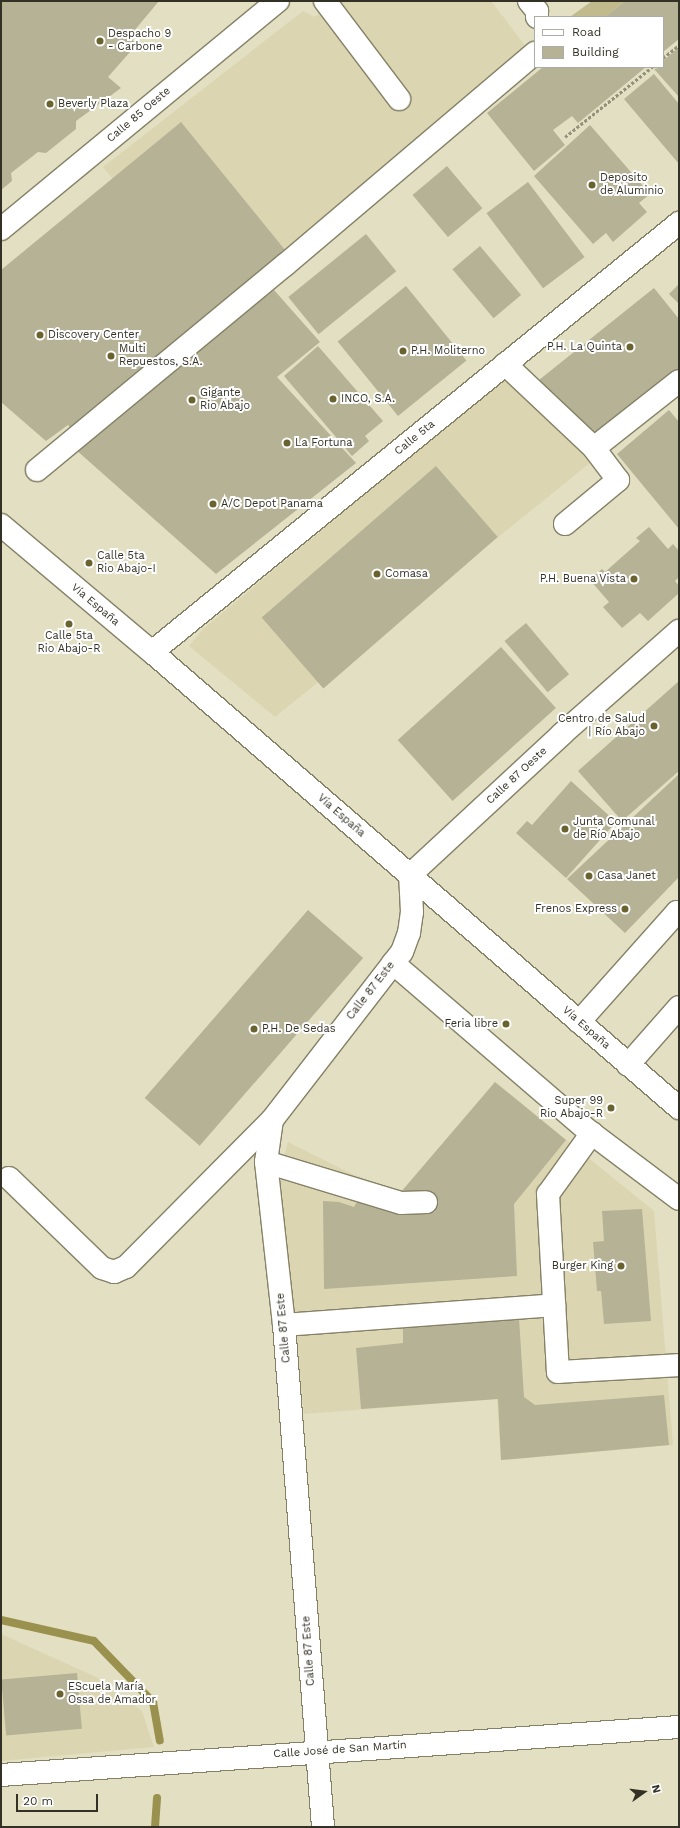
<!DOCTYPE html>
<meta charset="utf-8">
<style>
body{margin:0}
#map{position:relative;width:680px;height:1828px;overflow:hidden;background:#e3dfc2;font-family:"Work Sans",sans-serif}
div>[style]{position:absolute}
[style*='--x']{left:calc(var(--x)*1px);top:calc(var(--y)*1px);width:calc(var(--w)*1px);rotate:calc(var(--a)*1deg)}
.built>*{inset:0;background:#dbd6b1}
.green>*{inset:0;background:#c0ba8c}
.stream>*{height:8px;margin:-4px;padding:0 4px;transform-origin:4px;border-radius:4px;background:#9b914e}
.building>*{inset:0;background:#b6b295;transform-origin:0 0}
.path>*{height:2.5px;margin-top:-1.25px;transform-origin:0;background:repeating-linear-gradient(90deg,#93907b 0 3px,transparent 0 5px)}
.roads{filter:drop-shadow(1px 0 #858167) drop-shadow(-1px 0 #858167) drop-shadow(0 1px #858167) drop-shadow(0 -1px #858167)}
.minor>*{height:22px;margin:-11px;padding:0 11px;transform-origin:11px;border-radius:11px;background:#fff}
.major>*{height:22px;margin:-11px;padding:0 11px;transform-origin:11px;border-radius:11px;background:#fff}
.dots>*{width:11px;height:11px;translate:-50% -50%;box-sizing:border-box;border:2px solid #fff;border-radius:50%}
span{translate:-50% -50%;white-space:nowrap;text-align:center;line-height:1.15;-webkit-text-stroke:4px #fff;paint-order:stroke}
.poi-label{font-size:11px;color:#333126}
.left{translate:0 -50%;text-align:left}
.right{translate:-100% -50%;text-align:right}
.street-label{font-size:11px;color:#333126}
.frame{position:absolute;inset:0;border:2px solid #333126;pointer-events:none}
.legend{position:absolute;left:534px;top:16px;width:130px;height:52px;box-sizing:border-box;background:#fff;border:1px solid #adada8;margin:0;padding:5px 7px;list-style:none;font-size:12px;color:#333126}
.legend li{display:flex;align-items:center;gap:8px;height:20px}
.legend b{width:20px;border:1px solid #adada8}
.north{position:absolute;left:624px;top:1772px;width:40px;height:40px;-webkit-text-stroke:3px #fff;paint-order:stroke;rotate:76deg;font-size:11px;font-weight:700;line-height:16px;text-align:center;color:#333126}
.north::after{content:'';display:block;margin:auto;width:14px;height:18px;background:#333126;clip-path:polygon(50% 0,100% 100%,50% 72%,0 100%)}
.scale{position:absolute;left:16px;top:1794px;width:82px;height:18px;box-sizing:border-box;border:2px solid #333126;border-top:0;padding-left:5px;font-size:12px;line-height:14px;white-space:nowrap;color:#333126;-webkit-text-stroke:3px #fff;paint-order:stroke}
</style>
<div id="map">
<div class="built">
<div style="clip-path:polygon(335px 1px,491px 1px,527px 48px,218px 306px,103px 167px,303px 11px,315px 17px)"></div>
<div style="clip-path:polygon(506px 377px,595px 459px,275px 717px,189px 646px,203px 629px)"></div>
<div style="clip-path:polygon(495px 1082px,654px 1211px,673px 1445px,501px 1460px,497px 1399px,304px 1414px,278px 1176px,288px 1142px,352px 1174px,401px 1192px)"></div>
<div style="clip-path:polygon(1px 1634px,96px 1677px,142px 1711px,154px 1747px,1px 1761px)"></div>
</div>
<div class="green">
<div style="clip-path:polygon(592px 1px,625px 1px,605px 17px,570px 17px)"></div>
</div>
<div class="stream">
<div style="--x:1;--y:1620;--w:95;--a:12.7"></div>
<div style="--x:94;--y:1641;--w:85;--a:46"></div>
<div style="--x:153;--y:1702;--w:39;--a:80"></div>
<div style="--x:155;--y:1827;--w:29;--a:-86"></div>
</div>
<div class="building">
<div style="clip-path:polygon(1px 1px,159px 1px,129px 37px,137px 44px,108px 77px,121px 88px,76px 121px,76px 129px,46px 153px,38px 152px,11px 173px,12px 181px,1px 190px)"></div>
<div style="clip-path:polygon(625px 1px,679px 1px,679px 39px,663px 52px,663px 17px,605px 17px)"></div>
<div style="clip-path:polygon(679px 47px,679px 97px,654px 69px,663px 67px,663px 61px)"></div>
<div style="clip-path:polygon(543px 67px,646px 67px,578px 123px,572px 116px,553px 130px,565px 145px,534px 171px,487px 113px)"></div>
<div style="clip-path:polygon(654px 74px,679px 104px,679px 164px,624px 99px)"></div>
<div style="clip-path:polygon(181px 122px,285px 250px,218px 306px,222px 312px,74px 432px,68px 425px,46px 441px,1px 402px,1px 270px)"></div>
<div style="clip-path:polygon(590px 125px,650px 194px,639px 203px,647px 212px,613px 242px,606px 233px,593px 244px,534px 176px)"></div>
<div style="left:447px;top:166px;width:55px;height:45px;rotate:50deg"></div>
<div style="left:528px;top:182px;width:94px;height:52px;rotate:53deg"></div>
<div style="left:366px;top:234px;width:48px;height:100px;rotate:51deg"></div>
<div style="left:480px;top:246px;width:64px;height:36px;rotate:50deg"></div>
<div style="clip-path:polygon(679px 284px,679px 304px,669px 294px)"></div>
<div style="left:406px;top:286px;width:96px;height:88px;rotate:51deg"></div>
<div style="clip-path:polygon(654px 288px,679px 319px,679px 375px,593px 443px,539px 380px)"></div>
<div style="clip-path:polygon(274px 290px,320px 342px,277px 377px,356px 463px,216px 574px,75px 449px)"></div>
<div style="clip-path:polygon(318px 346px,383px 421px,365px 436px,369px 441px,352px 456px,284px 376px)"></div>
<div style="clip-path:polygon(669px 410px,679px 422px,679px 529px,617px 454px)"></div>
<div style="left:436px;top:466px;width:94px;height:231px;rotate:49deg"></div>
<div style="clip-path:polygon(649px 527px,668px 549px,673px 544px,679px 551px,679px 577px,675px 581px,679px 586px,679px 593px,648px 621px,640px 613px,622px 628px,603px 607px,609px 602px,590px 580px,602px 569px,605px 572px,640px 541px,636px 538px)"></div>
<div style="left:526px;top:623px;width:67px;height:28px;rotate:50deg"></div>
<div style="left:501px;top:647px;width:82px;height:139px;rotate:48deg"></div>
<div style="clip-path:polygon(679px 681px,679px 771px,622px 821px,578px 771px)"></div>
<div style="clip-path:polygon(679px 774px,679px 877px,625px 933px,567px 879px)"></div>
<div style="clip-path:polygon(571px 781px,616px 822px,566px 878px,516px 833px,527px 821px,532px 825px)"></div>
<div style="left:308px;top:910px;width:73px;height:249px;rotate:41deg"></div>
<div style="clip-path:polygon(495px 1082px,566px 1140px,514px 1204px,517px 1276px,324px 1289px,323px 1201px,339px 1202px,354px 1207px,359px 1198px,401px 1214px,435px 1212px,435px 1196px,401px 1192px)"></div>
<div style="clip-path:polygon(642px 1209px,651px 1321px,604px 1324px,601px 1291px,597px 1291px,593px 1242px,604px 1241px,602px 1211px)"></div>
<div style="clip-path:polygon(519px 1318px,524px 1397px,535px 1405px,664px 1395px,669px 1445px,501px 1460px,498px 1399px,361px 1409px,356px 1348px,403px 1343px,403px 1325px)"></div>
<div style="left:77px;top:1673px;width:56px;height:76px;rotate:85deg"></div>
</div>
<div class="path">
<div style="--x:663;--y:58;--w:21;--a:-39"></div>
<div style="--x:565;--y:137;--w:112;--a:-38.8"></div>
</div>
<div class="roads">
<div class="minor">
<div style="--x:325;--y:1;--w:123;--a:52.9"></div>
<div style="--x:529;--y:1;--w:13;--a:51"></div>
<div style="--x:537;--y:11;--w:6;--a:90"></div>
<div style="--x:1;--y:229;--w:359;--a:-39.5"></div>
<div style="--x:505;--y:364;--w:122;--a:43.3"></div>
<div style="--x:594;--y:448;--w:108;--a:-38.2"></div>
<div style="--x:37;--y:470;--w:322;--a:-39.6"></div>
<div style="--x:285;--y:265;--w:328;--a:-40.3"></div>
<div style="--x:565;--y:524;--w:69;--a:-39.7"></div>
<div style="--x:618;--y:480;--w:40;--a:-127"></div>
<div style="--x:152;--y:652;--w:680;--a:-39.15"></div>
<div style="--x:393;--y:963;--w:255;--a:40.7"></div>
<div style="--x:586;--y:1129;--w:116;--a:37"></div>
<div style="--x:579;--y:1022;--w:147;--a:-48.3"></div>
<div style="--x:677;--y:912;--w:3;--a:45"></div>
<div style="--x:628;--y:1065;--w:77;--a:-48.7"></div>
<div style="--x:592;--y:1133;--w:75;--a:125.8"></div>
<div style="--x:548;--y:1194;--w:178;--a:86.8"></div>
<div style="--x:558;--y:1372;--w:121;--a:-3.3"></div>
<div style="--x:266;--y:1162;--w:141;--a:16.9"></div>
<div style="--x:401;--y:1203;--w:25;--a:-2"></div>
<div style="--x:9;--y:1178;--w:129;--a:44.1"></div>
<div style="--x:102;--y:1268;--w:13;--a:18"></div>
<div style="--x:114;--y:1272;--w:13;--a:-23"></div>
<div style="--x:126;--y:1267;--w:207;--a:-45.2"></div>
<div style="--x:284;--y:1325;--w:271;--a:-4.2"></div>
<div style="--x:1;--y:1775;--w:680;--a:-4.05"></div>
<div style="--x:323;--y:1827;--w:504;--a:-94.44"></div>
<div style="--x:284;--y:1325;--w:164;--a:-96.3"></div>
<div style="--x:266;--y:1162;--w:42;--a:-81.9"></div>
<div style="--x:272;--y:1120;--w:212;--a:-52.3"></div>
<div style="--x:402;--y:952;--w:20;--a:-70"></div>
<div style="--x:409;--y:933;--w:21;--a:-82"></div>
<div style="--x:412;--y:912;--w:37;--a:-93"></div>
<div style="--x:410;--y:875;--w:207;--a:-42.8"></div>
<div style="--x:562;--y:734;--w:156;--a:-41.4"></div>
</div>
<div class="major">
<div style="--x:1;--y:525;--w:197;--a:40.1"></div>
<div style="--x:152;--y:652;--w:697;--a:40.87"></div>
</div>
</div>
<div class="dots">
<div style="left:100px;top:41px;background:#6a622f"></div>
<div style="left:50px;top:104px;background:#6a622f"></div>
<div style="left:592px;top:185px;background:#6a622f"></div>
<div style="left:40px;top:335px;background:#6a622f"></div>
<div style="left:630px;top:347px;background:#6a622f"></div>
<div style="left:403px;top:351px;background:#6a622f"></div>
<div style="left:111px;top:356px;background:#6a622f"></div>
<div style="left:333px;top:399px;background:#6a622f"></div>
<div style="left:192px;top:400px;background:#6a622f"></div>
<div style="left:287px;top:443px;background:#6a622f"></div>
<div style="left:213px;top:504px;background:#6a622f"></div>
<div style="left:89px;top:563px;background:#6a622f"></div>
<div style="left:377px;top:574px;background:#6a622f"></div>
<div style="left:634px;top:579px;background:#6a622f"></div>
<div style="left:69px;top:624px;background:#6a622f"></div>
<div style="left:654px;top:726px;background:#6a622f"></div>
<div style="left:565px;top:829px;background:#6a622f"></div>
<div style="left:589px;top:876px;background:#6a622f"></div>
<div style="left:625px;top:909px;background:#6a622f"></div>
<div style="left:506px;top:1024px;background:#6a622f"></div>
<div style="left:254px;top:1029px;background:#6a622f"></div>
<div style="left:611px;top:1108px;background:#6a622f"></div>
<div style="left:621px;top:1266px;background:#6a622f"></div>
<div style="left:60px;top:1694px;background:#6a622f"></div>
</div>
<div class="poi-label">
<span class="left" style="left:108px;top:41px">Despacho 9<br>- Carbone</span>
<span class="left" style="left:58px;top:104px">Beverly Plaza</span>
<span class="left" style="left:600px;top:185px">Deposito<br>de Aluminio</span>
<span class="left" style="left:48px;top:335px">Discovery Center</span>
<span class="right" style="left:622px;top:347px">P.H. La Quinta</span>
<span class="left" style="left:119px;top:356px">Multi<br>Repuestos, S.A.</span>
<span class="left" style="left:411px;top:351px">P.H. Moliterno</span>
<span class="left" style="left:200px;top:400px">Gigante<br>Rio Abajo</span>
<span class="left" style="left:341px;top:399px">INCO, S.A.</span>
<span class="left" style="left:295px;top:443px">La Fortuna</span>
<span class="left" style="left:221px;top:504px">A/C Depot Panama</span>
<span class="left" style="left:97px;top:563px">Calle 5ta<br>Rio Abajo-I</span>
<span class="left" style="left:385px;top:574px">Comasa</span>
<span class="right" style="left:626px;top:579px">P.H. Buena Vista</span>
<span style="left:69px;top:643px">Calle 5ta<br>Rio Abajo-R</span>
<span class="right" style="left:645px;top:726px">Centro de Salud<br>| Río Abajo</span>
<span class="left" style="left:573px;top:829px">Junta Comunal<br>de Río Abajo</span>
<span class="left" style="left:597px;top:876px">Casa Janet</span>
<span class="right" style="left:617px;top:909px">Frenos Express</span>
<span class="right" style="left:498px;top:1024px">Feria libre</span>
<span class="left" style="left:262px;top:1029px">P.H. De Sedas</span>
<span class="right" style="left:603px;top:1108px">Super 99<br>Rio Abajo-R</span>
<span class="right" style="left:613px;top:1266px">Burger King</span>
<span class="left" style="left:68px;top:1694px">EScuela María<br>Ossa de Amador</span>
</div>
<div class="street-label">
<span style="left:139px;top:115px;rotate:-40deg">Calle 85 Oeste</span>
<span style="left:415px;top:438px;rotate:-39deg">Calle 5ta</span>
<span style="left:95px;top:605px;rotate:40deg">Vía España</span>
<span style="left:517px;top:776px;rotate:-43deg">Calle 87 Oeste</span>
<span style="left:341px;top:816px;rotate:41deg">Vía España</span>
<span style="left:371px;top:991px;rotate:-52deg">Calle 87 Este</span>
<span style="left:586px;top:1028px;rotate:41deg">Vía España</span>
<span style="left:284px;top:1328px;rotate:-95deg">Calle 87 Este</span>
<span style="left:309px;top:1651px;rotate:-94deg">Calle 87 Este</span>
<span style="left:340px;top:1750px;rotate:-4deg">Calle José de San Martín</span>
</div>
<div class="frame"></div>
<ul class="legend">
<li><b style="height:5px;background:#fff"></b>Road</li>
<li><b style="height:11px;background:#b6b295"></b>Building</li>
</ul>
<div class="north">N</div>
<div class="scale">20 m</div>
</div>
